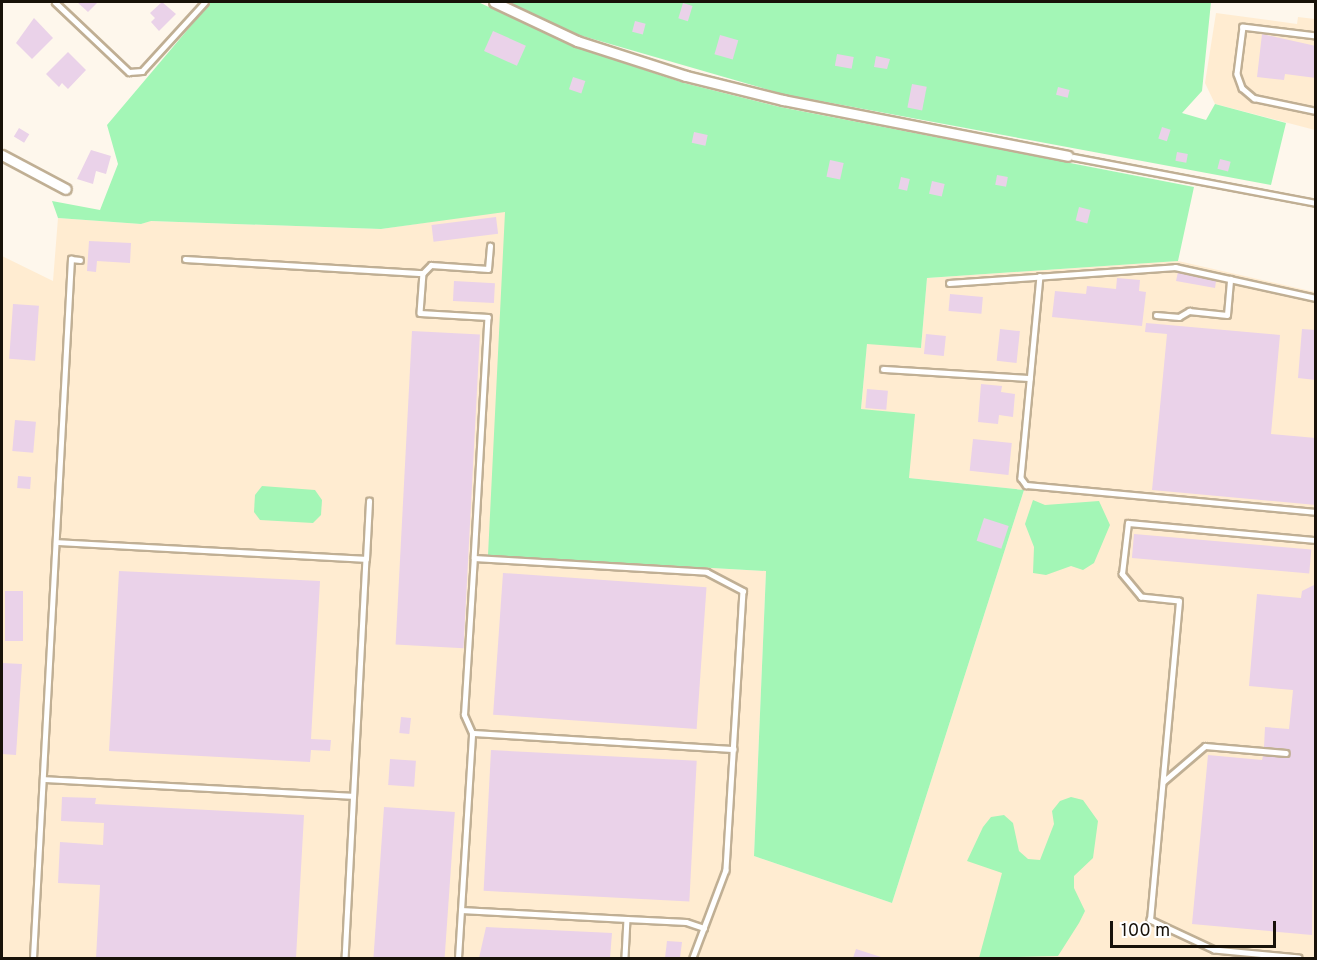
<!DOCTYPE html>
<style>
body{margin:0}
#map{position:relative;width:1317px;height:960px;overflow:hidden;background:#fef7ec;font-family:Overpass,sans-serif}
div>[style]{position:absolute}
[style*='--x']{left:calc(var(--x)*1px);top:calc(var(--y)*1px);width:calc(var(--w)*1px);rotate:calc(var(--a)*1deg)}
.built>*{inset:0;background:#ffecd1}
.green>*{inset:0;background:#a3f6b6}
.building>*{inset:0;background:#ead2e9;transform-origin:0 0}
.roads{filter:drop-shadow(2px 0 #c0af94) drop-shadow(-2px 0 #c0af94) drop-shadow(0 2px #c0af94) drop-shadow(0 -2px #c0af94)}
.service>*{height:4.5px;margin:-2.25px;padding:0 2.25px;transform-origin:2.25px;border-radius:2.25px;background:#fff}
.minor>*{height:9px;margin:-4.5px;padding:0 4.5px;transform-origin:4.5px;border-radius:4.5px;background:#fff}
span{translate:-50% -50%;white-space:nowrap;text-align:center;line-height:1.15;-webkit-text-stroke:5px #fff;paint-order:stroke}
.frame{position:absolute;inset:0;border:3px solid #181209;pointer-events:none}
.scale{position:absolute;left:1110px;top:921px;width:166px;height:27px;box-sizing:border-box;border:3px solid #181209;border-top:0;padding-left:8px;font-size:18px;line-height:21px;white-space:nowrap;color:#181209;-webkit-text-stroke:4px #fff;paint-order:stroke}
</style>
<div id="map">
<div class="built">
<div style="clip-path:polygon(1216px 13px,1297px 24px,1298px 17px,1315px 19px,1315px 130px,1215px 104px,1205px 83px)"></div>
<div style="clip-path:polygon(506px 211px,489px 555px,766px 571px,754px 856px,892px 903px,1024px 490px,909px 478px,861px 409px,867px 343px,921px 348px,927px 278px,1178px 261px,1315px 292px,1315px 958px,2px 958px,2px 256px,53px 281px,58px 218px,141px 224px,150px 221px,381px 229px)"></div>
</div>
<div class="green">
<div style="clip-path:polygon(211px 2px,478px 2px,575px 47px,684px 83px,780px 107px,1194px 187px,1178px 261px,927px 278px,921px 348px,867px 344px,861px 409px,915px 414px,909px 478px,1024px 490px,892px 903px,754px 856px,766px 571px,488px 555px,505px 212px,381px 229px,151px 221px,141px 224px,58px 218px,52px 201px,100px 210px,118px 164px,107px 125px)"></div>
<div style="clip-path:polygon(507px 2px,1211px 2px,1202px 91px,1182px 113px,1206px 120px,1215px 104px,1286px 123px,1271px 185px,783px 94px,579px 35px)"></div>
<div style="clip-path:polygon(262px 486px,315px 490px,322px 500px,321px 515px,313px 523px,260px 520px,254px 512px,255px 495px)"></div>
<div style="clip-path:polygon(1033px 500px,1045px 505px,1099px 501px,1110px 525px,1094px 563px,1083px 570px,1071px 566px,1046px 575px,1033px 573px,1034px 547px,1025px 524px)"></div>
<div style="clip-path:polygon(1071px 797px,1083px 800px,1098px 821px,1093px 858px,1074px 876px,1074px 888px,1085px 911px,1079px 923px,1058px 956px,979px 958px,1002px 873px,967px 861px,983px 827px,991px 817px,1004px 815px,1013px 823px,1019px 851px,1028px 859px,1040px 860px,1054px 824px,1052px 811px,1060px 801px)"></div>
</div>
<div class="building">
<div style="clip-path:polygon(77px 2px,98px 2px,88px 12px)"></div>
<div style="clip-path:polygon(162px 2px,176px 14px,159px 31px,151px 22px,155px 18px,150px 13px)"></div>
<div style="left:683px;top:3px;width:10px;height:16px;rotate:17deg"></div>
<div style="clip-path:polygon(34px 18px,53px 38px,32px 59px,16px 43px)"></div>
<div style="left:635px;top:21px;width:11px;height:11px;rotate:15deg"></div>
<div style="left:493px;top:31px;width:36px;height:22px;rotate:24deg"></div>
<div style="clip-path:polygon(1262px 34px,1316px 46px,1316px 78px,1285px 74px,1284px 80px,1257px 77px)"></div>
<div style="left:720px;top:35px;width:19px;height:20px;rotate:16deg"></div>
<div style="clip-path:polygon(68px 52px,86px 70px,68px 89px,62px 83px,59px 87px,46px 74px)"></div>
<div style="left:837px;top:54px;width:17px;height:12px;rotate:10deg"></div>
<div style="clip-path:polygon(876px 56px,890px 59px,887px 69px,874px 67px)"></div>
<div style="left:573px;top:77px;width:13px;height:13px;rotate:18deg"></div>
<div style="left:912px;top:84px;width:15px;height:24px;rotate:11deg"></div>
<div style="left:1058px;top:87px;width:12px;height:8px;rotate:14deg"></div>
<div style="left:1162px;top:127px;width:9px;height:12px;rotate:18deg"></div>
<div style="left:19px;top:128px;width:12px;height:10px;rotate:31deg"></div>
<div style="left:694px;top:132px;width:14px;height:11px;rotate:12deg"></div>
<div style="clip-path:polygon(91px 150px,111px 156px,106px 174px,96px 171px,93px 184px,77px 179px)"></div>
<div style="left:1177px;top:152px;width:11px;height:9px;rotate:10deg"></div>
<div style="left:1220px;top:159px;width:11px;height:10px;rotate:15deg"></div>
<div style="left:830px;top:160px;width:14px;height:17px;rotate:12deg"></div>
<div style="left:997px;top:175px;width:11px;height:10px;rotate:10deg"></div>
<div style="left:901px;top:177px;width:9px;height:12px;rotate:13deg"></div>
<div style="left:932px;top:181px;width:13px;height:13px;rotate:13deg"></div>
<div style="left:1079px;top:207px;width:12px;height:14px;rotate:14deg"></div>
<div style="left:496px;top:217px;width:17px;height:65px;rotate:83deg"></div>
<div style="clip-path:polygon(89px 241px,131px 243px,130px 263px,97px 261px,96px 272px,87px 271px)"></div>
<div style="clip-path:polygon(1178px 272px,1216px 281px,1215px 288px,1176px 281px)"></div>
<div style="clip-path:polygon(1117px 278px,1140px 280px,1139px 291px,1146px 292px,1142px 326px,1052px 317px,1055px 291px,1086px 294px,1087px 286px,1116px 289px)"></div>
<div style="left:454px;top:281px;width:41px;height:20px;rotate:3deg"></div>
<div style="left:950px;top:294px;width:33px;height:17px;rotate:5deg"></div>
<div style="left:13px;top:304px;width:26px;height:55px;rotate:4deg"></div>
<div style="clip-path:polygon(1146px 323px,1280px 335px,1271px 434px,1316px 438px,1316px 505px,1152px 490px,1167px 334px,1145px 332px)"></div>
<div style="left:1000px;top:329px;width:20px;height:32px;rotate:6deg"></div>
<div style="clip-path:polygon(1302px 329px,1316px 330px,1316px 380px,1298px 378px)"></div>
<div style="left:412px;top:331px;width:68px;height:314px;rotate:3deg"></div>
<div style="left:926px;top:334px;width:20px;height:20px;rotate:6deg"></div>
<div style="clip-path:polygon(981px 384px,1002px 386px,1001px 392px,1015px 394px,1013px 417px,999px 415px,998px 424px,978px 422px)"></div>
<div style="left:867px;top:389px;width:21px;height:19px;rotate:5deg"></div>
<div style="left:15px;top:420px;width:21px;height:31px;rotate:5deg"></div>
<div style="left:973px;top:439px;width:39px;height:32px;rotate:6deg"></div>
<div style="left:18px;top:476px;width:13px;height:12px;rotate:4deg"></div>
<div style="left:984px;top:518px;width:26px;height:24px;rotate:18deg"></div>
<div style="left:1134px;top:534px;width:178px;height:24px;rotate:5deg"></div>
<div style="clip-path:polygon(119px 571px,320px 581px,311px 739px,331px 740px,330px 751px,311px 750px,310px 762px,109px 751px)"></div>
<div style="left:503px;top:573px;width:204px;height:142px;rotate:4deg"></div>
<div style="clip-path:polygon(1316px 584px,1312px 935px,1192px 924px,1208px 755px,1262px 760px,1263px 756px,1286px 757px,1290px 754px,1287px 749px,1264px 747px,1265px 727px,1289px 729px,1293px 690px,1249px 686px,1257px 594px,1301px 598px,1302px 591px)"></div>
<div style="left:5px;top:591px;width:18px;height:50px"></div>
<div style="clip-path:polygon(2px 663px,22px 664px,16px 755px,2px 754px)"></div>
<div style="left:401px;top:717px;width:10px;height:16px;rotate:6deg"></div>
<div style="left:491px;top:750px;width:206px;height:141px;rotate:3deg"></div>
<div style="left:390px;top:759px;width:26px;height:26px;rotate:4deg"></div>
<div style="clip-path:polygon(62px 797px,96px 798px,95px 804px,304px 815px,296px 958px,96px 958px,100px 885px,58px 883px,60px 842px,103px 845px,104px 823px,61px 821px)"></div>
<div style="left:384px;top:807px;width:71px;height:151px;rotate:4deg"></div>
<div style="clip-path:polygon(486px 927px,612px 933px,610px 958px,479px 958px)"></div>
<div style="clip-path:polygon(667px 941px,682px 942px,680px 958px,665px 958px)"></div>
<div style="clip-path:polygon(856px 949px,881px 957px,881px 958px,853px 958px)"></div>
</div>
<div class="roads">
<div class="service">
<div style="--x:55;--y:2;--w:102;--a:43.4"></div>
<div style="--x:129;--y:72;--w:13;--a:-4"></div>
<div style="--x:142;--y:71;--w:93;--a:-47.6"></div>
<div style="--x:1316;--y:36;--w:74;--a:-173"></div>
<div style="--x:1243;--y:27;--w:47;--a:97.3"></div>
<div style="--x:1237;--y:74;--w:15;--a:70"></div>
<div style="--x:1242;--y:88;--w:16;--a:40"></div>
<div style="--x:1254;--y:98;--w:63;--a:11.8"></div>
<div style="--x:1073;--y:157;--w:247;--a:10.7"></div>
<div style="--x:185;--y:259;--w:238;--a:3.4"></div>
<div style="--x:423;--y:273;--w:40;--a:94.3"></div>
<div style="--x:420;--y:313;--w:68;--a:3.4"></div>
<div style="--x:488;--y:317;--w:241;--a:93.3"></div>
<div style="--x:423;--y:273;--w:11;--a:-45"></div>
<div style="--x:431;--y:265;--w:57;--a:4"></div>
<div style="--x:488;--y:269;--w:23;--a:-85"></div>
<div style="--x:1040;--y:276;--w:203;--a:95.4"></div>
<div style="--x:1021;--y:478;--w:9;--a:54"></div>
<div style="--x:1026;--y:485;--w:291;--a:5.3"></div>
<div style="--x:949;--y:283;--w:227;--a:-4"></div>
<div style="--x:1175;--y:267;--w:144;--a:12.4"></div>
<div style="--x:1156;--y:315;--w:23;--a:5"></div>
<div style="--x:1179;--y:317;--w:12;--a:-31"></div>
<div style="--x:1189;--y:311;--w:38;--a:6"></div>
<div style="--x:1227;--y:315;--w:36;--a:-85"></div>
<div style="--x:883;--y:369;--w:147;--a:3.5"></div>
<div style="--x:56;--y:542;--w:310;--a:3.1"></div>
<div style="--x:366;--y:559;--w:400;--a:93"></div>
<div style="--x:366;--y:559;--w:58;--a:-87"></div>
<div style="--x:472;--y:733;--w:262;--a:3.5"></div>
<div style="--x:43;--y:779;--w:310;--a:3.1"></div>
<div style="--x:1163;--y:782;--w:55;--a:-40.6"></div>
<div style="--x:1205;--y:746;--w:81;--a:4.9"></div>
<div style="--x:461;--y:910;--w:166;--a:3.1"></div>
<div style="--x:627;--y:919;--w:39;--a:93"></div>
<div style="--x:627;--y:919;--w:59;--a:2.9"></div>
<div style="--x:686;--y:922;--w:19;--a:18"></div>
<div style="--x:33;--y:958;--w:700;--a:-86.89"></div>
<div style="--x:71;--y:259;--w:9;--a:6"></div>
<div style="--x:458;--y:958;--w:225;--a:-86.4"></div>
<div style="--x:472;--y:733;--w:20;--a:-114"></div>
<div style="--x:464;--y:715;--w:157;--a:-86.4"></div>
<div style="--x:474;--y:558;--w:233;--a:3.4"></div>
<div style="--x:707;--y:572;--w:41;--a:27.8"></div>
<div style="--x:743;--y:591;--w:280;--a:93.5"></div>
<div style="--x:726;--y:870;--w:94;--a:110.6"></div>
<div style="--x:1299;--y:958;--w:85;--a:-174.6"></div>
<div style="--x:1214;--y:950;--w:71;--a:-154.9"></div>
<div style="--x:1150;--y:920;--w:320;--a:-84.8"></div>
<div style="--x:1179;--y:601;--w:38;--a:-174"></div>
<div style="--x:1141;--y:597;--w:30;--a:-130"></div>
<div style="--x:1122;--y:574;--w:51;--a:-83.3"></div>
<div style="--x:1128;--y:523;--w:189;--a:5.2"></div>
</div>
<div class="minor">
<div style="--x:494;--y:2;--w:92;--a:25.2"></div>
<div style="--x:577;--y:41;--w:114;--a:17.8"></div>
<div style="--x:686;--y:76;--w:100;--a:13.9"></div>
<div style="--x:783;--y:100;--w:290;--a:11.1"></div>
<div style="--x:2;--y:155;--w:72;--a:28"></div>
</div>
</div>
<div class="frame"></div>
<div class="scale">100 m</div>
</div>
